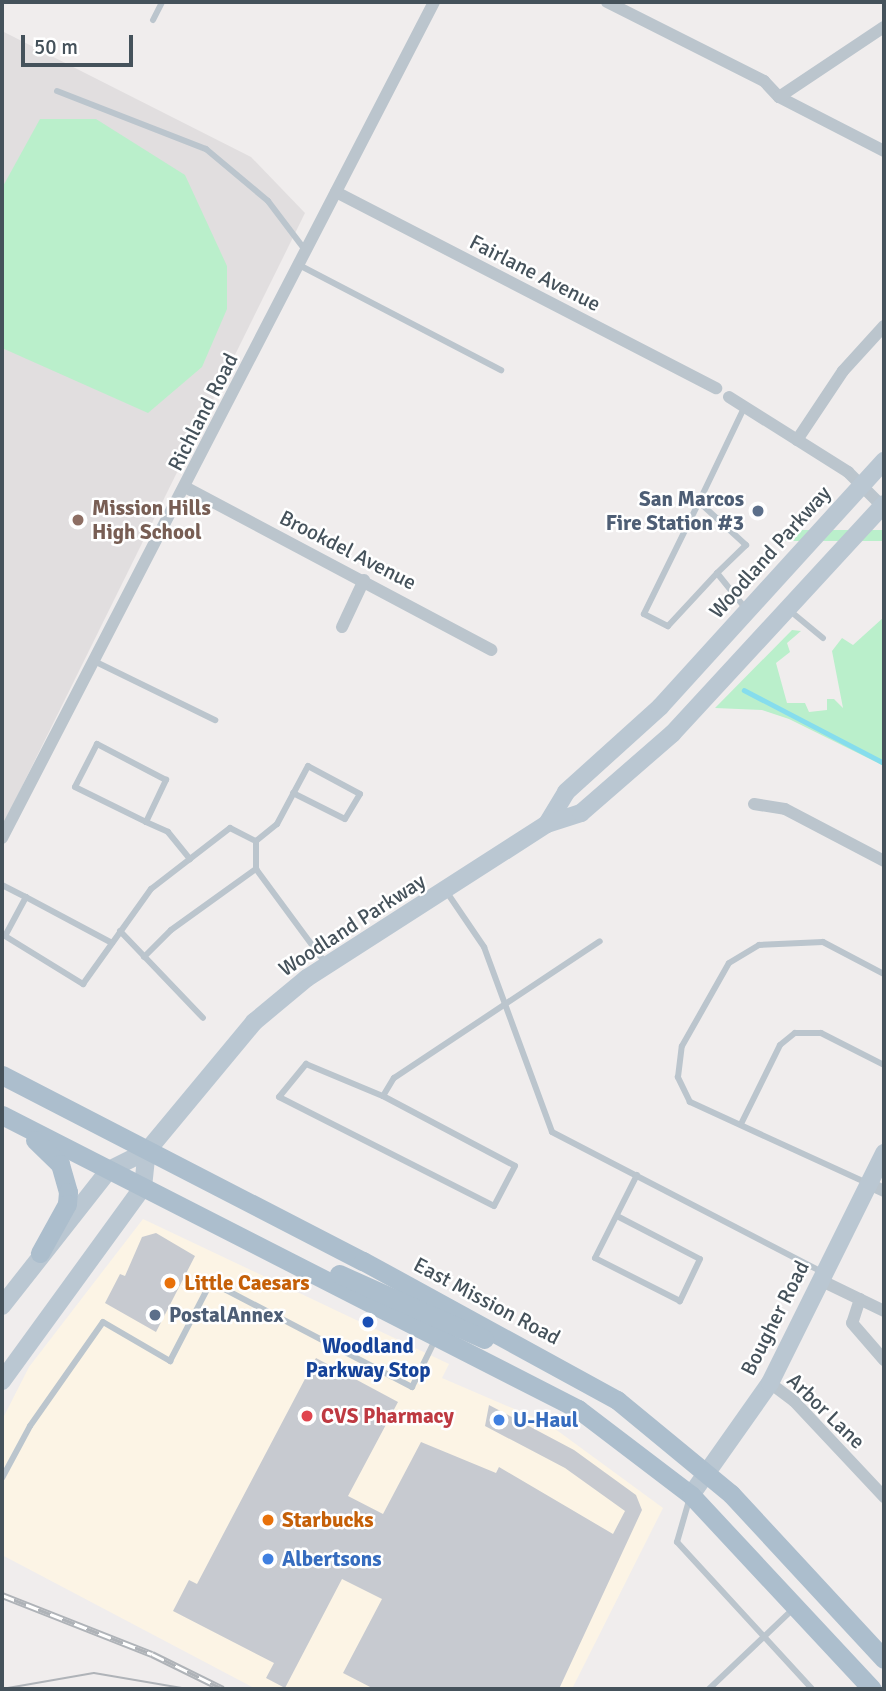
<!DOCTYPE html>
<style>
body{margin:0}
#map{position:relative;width:886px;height:1691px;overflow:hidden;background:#f0eded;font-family:Signika,sans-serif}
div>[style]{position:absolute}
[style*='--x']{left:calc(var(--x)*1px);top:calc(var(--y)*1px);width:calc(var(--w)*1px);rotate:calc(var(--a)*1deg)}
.commercial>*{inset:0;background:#fcf4e5}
.education>*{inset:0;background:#e1dedf}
.green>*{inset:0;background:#baefcb;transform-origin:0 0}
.stream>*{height:4.5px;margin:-2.25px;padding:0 2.25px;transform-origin:2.25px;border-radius:2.25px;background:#86dded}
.building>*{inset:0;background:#c7cad0}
.lane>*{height:6px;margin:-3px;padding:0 3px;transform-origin:3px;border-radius:3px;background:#bbc5cd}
.street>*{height:12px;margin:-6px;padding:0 6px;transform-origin:6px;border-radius:6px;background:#bbc5cd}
.secondary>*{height:18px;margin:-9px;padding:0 9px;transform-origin:9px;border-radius:9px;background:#bac7d2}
.primary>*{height:19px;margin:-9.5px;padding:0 9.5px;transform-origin:9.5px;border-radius:9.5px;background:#acbecd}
.tram>*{height:2px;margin:-1px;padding:0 1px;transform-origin:1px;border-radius:1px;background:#afb3b8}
.rail>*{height:7px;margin-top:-3.5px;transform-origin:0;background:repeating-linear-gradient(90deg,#fff 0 13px,#afb3b8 0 26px);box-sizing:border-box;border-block:2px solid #afb3b8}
.dots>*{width:19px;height:19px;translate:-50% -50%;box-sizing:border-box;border:4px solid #fff;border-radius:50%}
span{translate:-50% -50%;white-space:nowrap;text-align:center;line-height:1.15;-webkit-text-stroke:5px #fff;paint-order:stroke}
.street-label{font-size:21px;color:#45525b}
.service-label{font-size:21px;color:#4e5e75;font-weight:700}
.right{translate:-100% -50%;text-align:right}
.left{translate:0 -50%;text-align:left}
.education-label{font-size:21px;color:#785e54;font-weight:700}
.food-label{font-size:21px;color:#c56008;font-weight:700}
.transit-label{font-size:21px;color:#164399;font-weight:700}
.health-label{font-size:21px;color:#be3a42;font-weight:700}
.shop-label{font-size:21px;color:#366cbe;font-weight:700}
.frame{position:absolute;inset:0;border:4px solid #45525b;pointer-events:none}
.scale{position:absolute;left:21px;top:35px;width:112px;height:32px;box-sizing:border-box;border:4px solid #45525b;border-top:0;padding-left:9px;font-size:21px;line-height:24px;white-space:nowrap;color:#45525b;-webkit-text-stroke:5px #fff;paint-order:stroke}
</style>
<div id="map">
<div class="commercial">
<div style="clip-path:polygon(143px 1219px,449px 1364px,442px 1378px,547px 1423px,663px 1508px,572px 1689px,256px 1689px,2px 1555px,2px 1420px,29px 1367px)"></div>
</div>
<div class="education">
<div style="clip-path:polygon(2px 31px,251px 157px,305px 213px,2px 827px)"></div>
</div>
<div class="green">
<div style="clip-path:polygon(40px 119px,96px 119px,185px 175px,227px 266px,227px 309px,202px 367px,148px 413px,2px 348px,2px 188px)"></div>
<div style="left:884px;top:530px;width:11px;height:100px;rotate:90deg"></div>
<div style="clip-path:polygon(884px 617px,884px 766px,789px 719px,762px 710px,715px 708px,792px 630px,801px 631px,787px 643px,790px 652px,776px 663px,787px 703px,805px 703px,809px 712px,827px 710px,827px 699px,834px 699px,843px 708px,832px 651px,842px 638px,853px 645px)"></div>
</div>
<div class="stream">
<div style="--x:744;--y:690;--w:158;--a:27.5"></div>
</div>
<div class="building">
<div style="clip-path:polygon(156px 1233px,195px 1256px,156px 1332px,105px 1303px,120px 1274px,125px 1276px,142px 1237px)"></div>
<div style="clip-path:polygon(316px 1358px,398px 1402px,348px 1496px,383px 1514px,421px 1442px,496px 1473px,499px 1467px,613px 1534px,625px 1511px,565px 1468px,485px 1426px,489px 1405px,574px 1450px,636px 1495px,642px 1510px,559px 1689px,374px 1689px,343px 1673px,382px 1599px,342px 1579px,285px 1688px,266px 1678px,274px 1663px,173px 1611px,189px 1580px,197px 1584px)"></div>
</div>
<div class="lane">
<div style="--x:153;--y:20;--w:20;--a:-63"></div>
<div style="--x:57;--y:91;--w:160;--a:21.3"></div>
<div style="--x:206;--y:149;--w:81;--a:40"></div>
<div style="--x:268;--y:201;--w:61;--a:52.9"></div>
<div style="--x:299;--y:265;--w:228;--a:27.5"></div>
<div style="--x:744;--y:408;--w:104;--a:115.6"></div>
<div style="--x:699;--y:502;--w:64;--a:42.5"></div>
<div style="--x:746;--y:545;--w:40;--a:136"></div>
<div style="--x:717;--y:573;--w:46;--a:51.1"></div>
<div style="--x:699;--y:502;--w:125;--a:116.2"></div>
<div style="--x:644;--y:614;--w:27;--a:27"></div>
<div style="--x:668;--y:626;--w:72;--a:-47.2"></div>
<div style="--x:789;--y:610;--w:44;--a:39.5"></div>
<div style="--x:94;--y:661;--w:135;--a:26"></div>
<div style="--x:293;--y:793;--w:58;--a:26.6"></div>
<div style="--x:345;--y:819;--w:29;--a:-59"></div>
<div style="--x:360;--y:794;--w:59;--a:-151.7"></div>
<div style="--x:308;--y:766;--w:66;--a:118.1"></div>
<div style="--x:277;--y:824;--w:27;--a:141"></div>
<div style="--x:256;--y:841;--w:28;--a:90"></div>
<div style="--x:256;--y:869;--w:118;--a:53.6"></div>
<div style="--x:146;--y:822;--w:47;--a:-64.5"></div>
<div style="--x:166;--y:780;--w:78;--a:-152.4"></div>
<div style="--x:97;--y:744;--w:48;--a:117.1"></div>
<div style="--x:75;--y:787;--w:79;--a:26.2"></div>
<div style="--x:146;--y:822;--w:24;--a:24"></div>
<div style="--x:168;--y:832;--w:35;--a:51"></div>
<div style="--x:2;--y:885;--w:27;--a:27"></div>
<div style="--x:446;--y:891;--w:68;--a:55.8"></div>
<div style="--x:484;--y:947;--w:197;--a:69.8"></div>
<div style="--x:552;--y:1132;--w:304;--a:27.4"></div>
<div style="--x:120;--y:931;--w:120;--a:46.3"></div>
<div style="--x:112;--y:943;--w:98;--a:-151.9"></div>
<div style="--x:26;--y:897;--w:44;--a:118.3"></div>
<div style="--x:5;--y:936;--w:92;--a:31.6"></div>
<div style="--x:83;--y:984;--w:117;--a:-54.4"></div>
<div style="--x:151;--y:889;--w:100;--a:-37.7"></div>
<div style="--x:230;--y:828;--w:29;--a:27"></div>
<div style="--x:144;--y:957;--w:38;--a:-45"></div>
<div style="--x:171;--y:930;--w:105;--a:-35.7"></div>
<div style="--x:383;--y:1096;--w:149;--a:27.9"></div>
<div style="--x:515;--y:1166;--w:45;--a:117.7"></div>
<div style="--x:494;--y:1206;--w:241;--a:-153.1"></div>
<div style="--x:279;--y:1097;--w:43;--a:-50.7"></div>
<div style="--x:306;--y:1064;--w:83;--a:22.6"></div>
<div style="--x:383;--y:1096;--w:21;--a:-59"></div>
<div style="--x:394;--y:1078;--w:247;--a:-33.6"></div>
<div style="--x:741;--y:1124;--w:88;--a:-63.7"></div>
<div style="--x:780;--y:1045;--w:19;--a:-39"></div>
<div style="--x:795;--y:1033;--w:26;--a:0"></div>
<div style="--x:821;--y:1033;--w:71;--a:26.9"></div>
<div style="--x:867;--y:1183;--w:195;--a:-155.4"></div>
<div style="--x:690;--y:1102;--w:28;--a:-116"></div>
<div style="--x:678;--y:1077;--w:31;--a:-83"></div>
<div style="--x:682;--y:1046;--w:95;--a:-60.5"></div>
<div style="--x:729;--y:963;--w:35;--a:-31"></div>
<div style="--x:759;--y:945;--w:64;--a:-2.7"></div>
<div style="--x:823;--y:942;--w:69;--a:27.7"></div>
<div style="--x:617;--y:1216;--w:93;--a:27.4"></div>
<div style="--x:700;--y:1259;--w:47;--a:115.5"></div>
<div style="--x:680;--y:1301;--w:95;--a:-153.2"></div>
<div style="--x:595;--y:1258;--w:93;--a:-63.2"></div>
<div style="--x:2;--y:1478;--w:59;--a:-61.7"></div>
<div style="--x:30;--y:1426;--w:127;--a:-54.9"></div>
<div style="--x:103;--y:1322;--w:78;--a:30.2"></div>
<div style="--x:170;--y:1361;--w:89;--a:-62.6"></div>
<div style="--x:211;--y:1282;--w:227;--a:27.6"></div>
<div style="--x:412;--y:1387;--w:55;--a:-63.9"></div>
<div style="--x:690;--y:1497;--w:47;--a:106.1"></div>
<div style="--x:677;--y:1542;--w:200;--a:47.4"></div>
<div style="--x:709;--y:1689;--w:117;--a:-43.6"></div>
</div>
<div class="street">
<div style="--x:607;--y:2;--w:176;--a:26.7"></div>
<div style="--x:764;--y:81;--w:22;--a:47"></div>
<div style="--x:779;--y:97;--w:118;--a:27.2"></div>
<div style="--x:779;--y:97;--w:126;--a:-33.7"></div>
<div style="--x:336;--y:192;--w:428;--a:27.3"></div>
<div style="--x:729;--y:397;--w:141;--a:32.2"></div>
<div style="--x:848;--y:472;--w:48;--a:45"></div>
<div style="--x:797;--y:440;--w:83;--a:-56.3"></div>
<div style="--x:843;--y:371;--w:61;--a:-47.7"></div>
<div style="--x:185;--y:487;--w:347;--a:28"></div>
<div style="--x:342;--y:627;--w:52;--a:-64.9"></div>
<div style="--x:754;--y:804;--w:31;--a:9"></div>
<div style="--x:785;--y:809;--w:112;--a:27.7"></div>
<div style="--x:2;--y:838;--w:941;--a:-62.67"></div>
<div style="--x:869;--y:1184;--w:17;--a:25"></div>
<div style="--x:820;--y:1280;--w:71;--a:25.8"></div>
<div style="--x:860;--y:1299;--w:25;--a:108"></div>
<div style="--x:852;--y:1323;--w:49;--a:49.1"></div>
<div style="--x:770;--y:1383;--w:30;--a:37"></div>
<div style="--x:794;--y:1401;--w:132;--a:46.8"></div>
</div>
<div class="secondary">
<div style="--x:547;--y:824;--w:37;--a:-59"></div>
<div style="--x:566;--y:792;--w:127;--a:-42.1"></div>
<div style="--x:660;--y:707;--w:333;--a:-47.7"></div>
<div style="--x:2;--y:1306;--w:173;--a:-51.8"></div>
<div style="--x:109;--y:1170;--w:42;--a:-26.6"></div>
<div style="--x:147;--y:1151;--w:168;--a:-50.3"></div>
<div style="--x:254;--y:1022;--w:69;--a:-39.7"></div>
<div style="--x:307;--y:978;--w:285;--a:-32.7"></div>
<div style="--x:547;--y:824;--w:36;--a:-18"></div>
<div style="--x:581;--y:813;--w:121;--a:-41"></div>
<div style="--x:672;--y:734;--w:313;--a:-47.3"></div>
<div style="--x:2;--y:1381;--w:240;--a:-54"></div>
<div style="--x:143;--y:1187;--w:36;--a:-84"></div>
<div style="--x:691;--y:1495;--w:137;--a:-54.8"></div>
<div style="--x:770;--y:1383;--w:257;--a:-63.6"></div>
</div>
<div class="primary">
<div style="--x:2;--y:1075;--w:406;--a:27.3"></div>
<div style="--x:363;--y:1261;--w:290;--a:28.7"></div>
<div style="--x:617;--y:1400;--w:148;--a:39.5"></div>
<div style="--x:731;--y:1494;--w:225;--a:47.2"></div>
<div style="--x:2;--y:1115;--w:647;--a:27.04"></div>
<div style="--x:578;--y:1409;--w:142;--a:37.3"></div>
<div style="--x:691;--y:1495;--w:265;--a:47"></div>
<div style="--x:35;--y:1140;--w:35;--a:44"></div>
<div style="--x:60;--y:1164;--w:29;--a:74"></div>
<div style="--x:68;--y:1192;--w:12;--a:95"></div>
<div style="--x:67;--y:1204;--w:56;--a:118.9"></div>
<div style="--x:339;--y:1274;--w:159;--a:24.1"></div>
</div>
<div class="tram">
<div style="--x:2;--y:1689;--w:93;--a:-9.9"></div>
<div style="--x:94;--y:1673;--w:95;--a:9.7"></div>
</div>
<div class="rail">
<div style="--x:2;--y:1595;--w:161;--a:21.5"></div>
<div style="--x:152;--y:1654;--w:79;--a:26.2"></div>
</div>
<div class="dots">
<div style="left:758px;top:511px;background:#5c6f8a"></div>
<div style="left:78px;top:520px;background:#8d6e63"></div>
<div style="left:170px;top:1283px;background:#e8710a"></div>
<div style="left:155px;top:1315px;background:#5c6f8a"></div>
<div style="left:368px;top:1322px;background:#1a4fb4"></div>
<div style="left:307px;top:1416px;background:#e0444e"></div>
<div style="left:499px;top:1420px;background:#3f7fe0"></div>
<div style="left:268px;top:1520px;background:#e8710a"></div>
<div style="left:268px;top:1559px;background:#3f7fe0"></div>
</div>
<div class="street-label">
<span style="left:535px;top:273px;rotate:27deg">Fairlane Avenue</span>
<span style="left:203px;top:412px;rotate:-63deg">Richland Road</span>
<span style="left:348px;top:550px;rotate:27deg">Brookdel Avenue</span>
<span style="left:770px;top:552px;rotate:-48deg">Woodland Parkway</span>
<span style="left:352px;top:925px;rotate:-33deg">Woodland Parkway</span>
<span style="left:487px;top:1301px;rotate:28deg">East Mission Road</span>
<span style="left:775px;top:1318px;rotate:-63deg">Bougher Road</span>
<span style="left:826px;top:1411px;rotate:44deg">Arbor Lane</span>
</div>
<div class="service-label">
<span class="right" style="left:744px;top:511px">San Marcos<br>Fire Station #3</span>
<span class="left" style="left:169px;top:1315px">PostalAnnex</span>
</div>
<div class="education-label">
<span class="left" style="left:92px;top:520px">Mission Hills<br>High School</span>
</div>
<div class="food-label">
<span class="left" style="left:184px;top:1283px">Little Caesars</span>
<span class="left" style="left:282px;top:1520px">Starbucks</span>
</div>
<div class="transit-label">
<span style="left:368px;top:1358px">Woodland<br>Parkway Stop</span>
</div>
<div class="health-label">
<span class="left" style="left:321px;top:1416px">CVS Pharmacy</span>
</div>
<div class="shop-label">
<span class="left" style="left:513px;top:1420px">U-Haul</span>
<span class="left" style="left:282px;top:1559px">Albertsons</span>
</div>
<div class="frame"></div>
<div class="scale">50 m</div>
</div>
